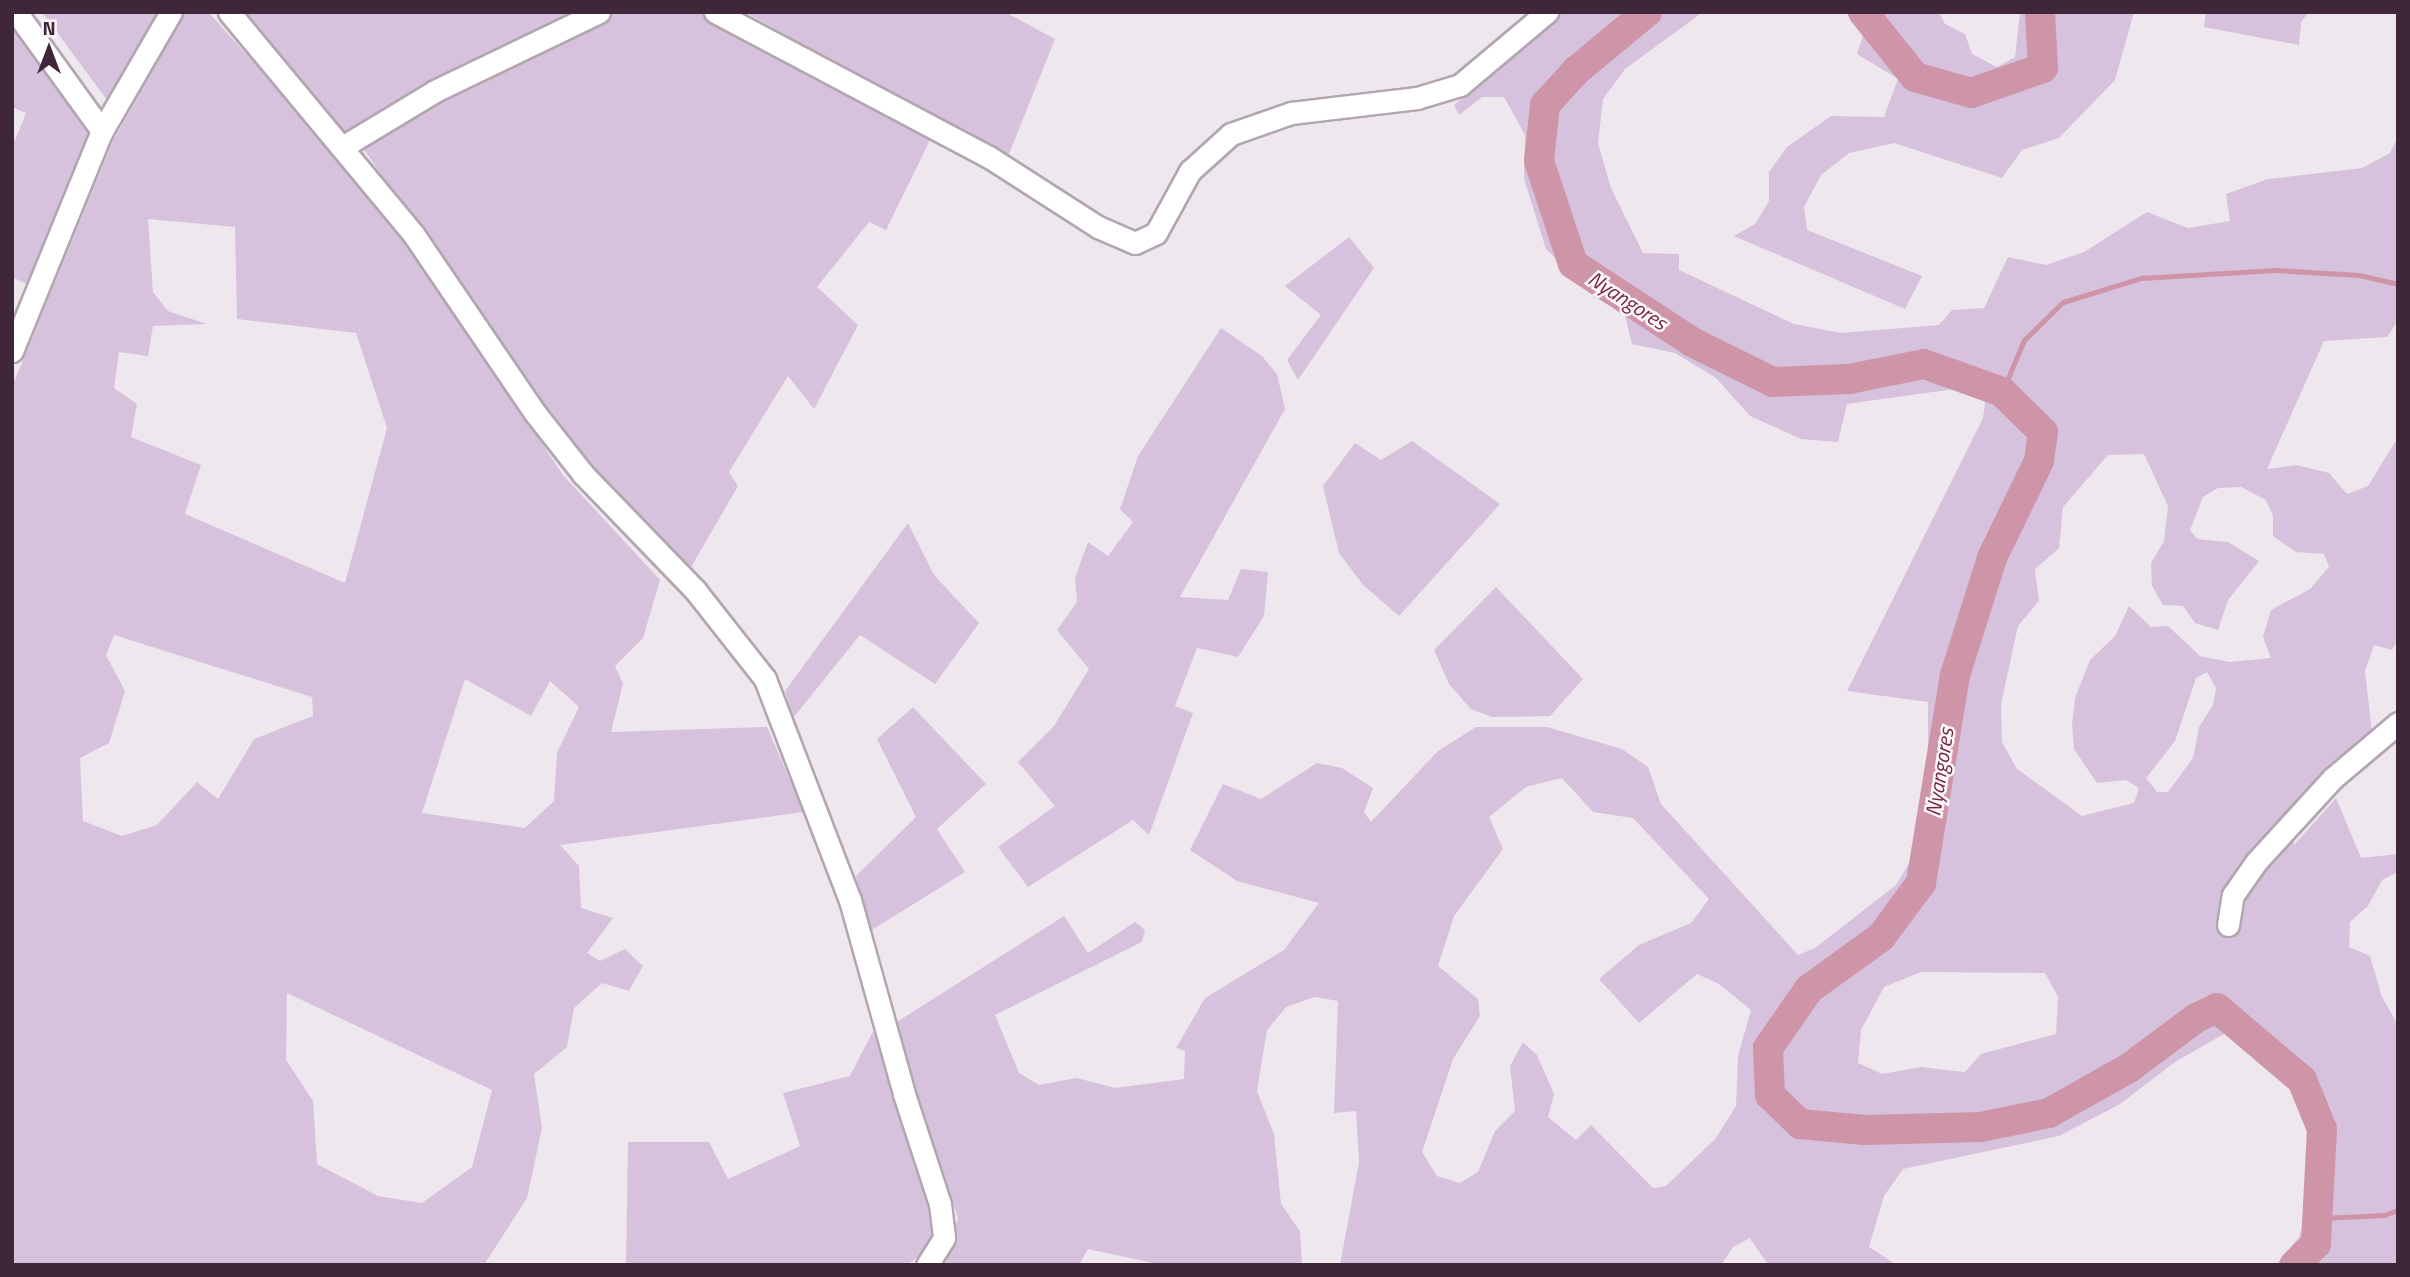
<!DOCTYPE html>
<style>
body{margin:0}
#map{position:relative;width:2410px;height:1277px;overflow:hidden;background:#eee7ee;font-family:"Titillium Web",sans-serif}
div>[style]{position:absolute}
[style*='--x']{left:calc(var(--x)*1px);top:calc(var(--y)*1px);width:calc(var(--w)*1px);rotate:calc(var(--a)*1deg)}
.green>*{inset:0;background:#d7c2dd}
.stream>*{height:5px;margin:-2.5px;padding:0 2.5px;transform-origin:2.5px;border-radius:2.5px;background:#cd95a7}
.river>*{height:30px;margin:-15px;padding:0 15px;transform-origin:15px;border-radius:15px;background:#cd95a7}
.roads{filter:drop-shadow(2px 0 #b2a6b0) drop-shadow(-2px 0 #b2a6b0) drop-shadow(0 2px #b2a6b0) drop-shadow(0 -2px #b2a6b0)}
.minor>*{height:21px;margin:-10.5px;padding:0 10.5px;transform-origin:10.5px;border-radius:10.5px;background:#fff}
span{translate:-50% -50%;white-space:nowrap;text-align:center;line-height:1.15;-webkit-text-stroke:5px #fbf7fb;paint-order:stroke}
.water-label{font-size:21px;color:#77253e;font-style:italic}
.frame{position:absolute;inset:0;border:14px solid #3f2739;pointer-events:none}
.north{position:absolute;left:14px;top:14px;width:70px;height:70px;-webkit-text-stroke:5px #fbf7fb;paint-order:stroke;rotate:0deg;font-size:19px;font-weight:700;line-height:28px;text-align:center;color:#3f2739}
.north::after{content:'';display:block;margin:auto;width:24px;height:32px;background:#3f2739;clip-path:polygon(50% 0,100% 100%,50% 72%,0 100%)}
</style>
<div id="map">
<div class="green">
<div style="clip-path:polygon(42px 12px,159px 12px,107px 100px)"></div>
<div style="clip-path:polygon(evenodd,186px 12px,208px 12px,386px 208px,563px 475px,660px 580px,643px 638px,615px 666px,623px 684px,611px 732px,767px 727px,804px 812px,560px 845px,579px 866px,581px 908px,613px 918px,587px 953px,600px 961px,625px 949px,643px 966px,629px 991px,602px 983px,574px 1008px,567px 1047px,534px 1074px,542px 1128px,527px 1198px,484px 1265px,12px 1265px,12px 387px,113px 141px,186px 12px,148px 219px,235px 227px,237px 319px,356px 333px,387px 428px,345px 583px,185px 514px,201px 465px,131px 437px,137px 404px,114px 388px,119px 352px,148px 356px,153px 326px,207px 324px,168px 311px,153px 292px,148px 219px,186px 12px,114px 635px,312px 697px,313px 716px,254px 739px,218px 799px,197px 782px,157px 825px,122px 836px,83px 821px,80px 758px,109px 743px,125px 691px,106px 655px,114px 635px,186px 12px,465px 679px,531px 716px,550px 681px,579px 707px,557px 753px,554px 801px,525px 828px,422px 813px,465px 679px,186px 12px,287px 993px,492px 1090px,472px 1167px,422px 1203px,378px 1196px,317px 1164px,313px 1101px,286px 1060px,287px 993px)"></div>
<div style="clip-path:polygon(242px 12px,583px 12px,343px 137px)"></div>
<div style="clip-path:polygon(615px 12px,699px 12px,931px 138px,886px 230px,869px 222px,817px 287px,858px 325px,814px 409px,788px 376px,729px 472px,738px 486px,690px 569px,549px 421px,363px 148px,435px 99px)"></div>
<div style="clip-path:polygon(745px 12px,1005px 12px,1055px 39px,1007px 159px)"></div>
<div style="clip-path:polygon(evenodd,1561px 12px,1703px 12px,1625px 69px,1603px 99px,1598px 143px,1611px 188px,1643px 253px,1679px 254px,1679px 270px,1794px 324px,1841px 333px,1939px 325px,1952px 310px,1984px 308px,2008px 257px,2046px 265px,2084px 252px,2147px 212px,2188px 228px,2230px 221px,2226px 194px,2268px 179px,2362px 168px,2390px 153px,2398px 136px,2398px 321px,2387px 337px,2324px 341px,2267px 469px,2297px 465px,2329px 473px,2347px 494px,2368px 486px,2398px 437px,2398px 640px,2392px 650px,2374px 645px,2365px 671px,2372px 732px,2278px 822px,2221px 929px,2234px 938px,2241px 901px,2251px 880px,2288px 839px,2295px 844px,2336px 798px,2361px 858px,2398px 854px,2398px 872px,2382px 880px,2368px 906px,2350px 922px,2349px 947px,2370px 956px,2382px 997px,2398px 1025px,2398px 1265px,2276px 1265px,2299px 1237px,2314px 1191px,2312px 1130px,2292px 1083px,2231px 1030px,2175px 1062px,2120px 1104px,2059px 1136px,1903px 1169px,1884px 1196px,1869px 1247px,1897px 1265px,1768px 1265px,1750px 1238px,1733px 1247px,1721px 1265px,1340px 1265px,1359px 1162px,1356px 1111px,1334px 1113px,1338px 1001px,1315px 997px,1286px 1007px,1267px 1030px,1257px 1091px,1274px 1134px,1281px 1204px,1300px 1231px,1302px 1265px,1162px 1265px,1088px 1249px,1079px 1265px,945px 1265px,958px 1218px,892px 1025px,1064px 916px,1088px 953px,1135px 922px,1145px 930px,1142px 942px,995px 1015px,1019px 1073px,1039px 1085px,1077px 1078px,1115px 1088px,1184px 1079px,1185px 1051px,1176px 1048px,1205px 998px,1284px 950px,1319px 903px,1237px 881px,1190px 850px,1223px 784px,1261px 799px,1317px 763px,1342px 768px,1373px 788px,1364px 812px,1371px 822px,1438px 751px,1476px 727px,1547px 727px,1622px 749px,1648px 767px,1661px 804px,1798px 955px,1815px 948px,1896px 885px,1919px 847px,1928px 807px,1928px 702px,1847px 691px,1983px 418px,1986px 395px,1954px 389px,1847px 404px,1838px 442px,1801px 439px,1750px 416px,1716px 378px,1675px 353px,1632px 344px,1624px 312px,1594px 297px,1546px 249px,1524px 179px,1525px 135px,1504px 97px,1482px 97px,1459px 115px,1454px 105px,1561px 12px,2144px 454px,2168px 506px,2164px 541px,2151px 563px,2152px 586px,2163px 605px,2183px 606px,2195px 623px,2218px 630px,2228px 600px,2259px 561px,2228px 542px,2197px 539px,2190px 530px,2203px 497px,2218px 488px,2241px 487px,2266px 500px,2273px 516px,2273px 536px,2296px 552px,2324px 554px,2329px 567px,2310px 589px,2271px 610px,2263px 637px,2271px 658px,2229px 662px,2200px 656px,2168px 626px,2151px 627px,2129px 606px,2115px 636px,2090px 660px,2075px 698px,2072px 725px,2074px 749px,2097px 783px,2126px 780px,2139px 788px,2134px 803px,2082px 816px,2017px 769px,2002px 742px,2001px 704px,2018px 626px,2039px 601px,2035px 569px,2059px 548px,2063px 507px,2108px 455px,2144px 454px,1561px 12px,2207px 672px,2216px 688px,2213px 705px,2199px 727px,2193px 758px,2168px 792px,2157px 792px,2146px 778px,2175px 741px,2196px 678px,2207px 672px,1561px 12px,1562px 778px,1593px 812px,1633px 818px,1709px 899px,1691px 923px,1639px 945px,1599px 979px,1639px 1023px,1697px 974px,1719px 984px,1751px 1010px,1738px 1056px,1736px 1106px,1716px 1138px,1666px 1186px,1653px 1188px,1591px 1125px,1576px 1140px,1548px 1117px,1554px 1094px,1537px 1055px,1523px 1042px,1510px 1066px,1515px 1111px,1495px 1131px,1478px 1172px,1460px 1183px,1437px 1176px,1422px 1152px,1453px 1059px,1480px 1016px,1478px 999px,1438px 966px,1454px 916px,1503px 849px,1489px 817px,1526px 787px,1562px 778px,1561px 12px,1921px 972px,2045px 973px,2058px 997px,2056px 1034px,1981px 1054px,1965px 1072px,1921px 1067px,1882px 1074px,1858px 1063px,1861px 1030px,1884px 987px,1921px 972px)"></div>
<div style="clip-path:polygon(1851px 12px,1939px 12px,1945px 24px,1965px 34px,1972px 54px,1997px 67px,2015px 57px,2020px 12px,2134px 12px,2115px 80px,2059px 138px,2022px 150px,2002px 178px,1894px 143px,1849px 153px,1821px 175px,1804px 207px,1807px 230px,1922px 276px,1905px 309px,1734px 236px,1755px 224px,1769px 201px,1769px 172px,1787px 147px,1831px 116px,1884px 117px,1898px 79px,1857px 54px,1867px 24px)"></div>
<div style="clip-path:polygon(2206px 12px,2309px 12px,2301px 22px,2299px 45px,2204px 27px)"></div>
<div style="clip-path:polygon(12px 16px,96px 133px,31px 286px,12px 277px,12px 148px,26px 113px,12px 107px)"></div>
<div style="clip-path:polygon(1349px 237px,1374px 268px,1298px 380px,1287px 360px,1321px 315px,1285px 286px)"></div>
<div style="clip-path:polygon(1221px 328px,1262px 356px,1277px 374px,1285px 409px,1180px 597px,1228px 600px,1241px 569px,1268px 572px,1264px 616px,1238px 657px,1197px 648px,1175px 706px,1193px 713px,1149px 835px,1133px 820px,1028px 887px,998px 847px,1055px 806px,1018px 762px,1054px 726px,1089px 669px,1057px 630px,1077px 602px,1075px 578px,1088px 542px,1108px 556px,1133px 522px,1120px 509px,1138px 456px)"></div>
<div style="clip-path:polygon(1412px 441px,1500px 504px,1399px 616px,1363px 585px,1339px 553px,1323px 486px,1355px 443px,1381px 460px)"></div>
<div style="clip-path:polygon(908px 523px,934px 575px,979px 623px,935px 684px,860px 635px,793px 718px,785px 691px)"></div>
<div style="clip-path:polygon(1496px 587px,1583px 679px,1550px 716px,1492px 717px,1471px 709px,1449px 684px,1434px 650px)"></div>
<div style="clip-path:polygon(913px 707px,986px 784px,937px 829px,965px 872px,867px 933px,856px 876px,916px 817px,877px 739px)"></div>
<div style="clip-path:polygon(873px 1031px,930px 1208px,934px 1231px,921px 1255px,907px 1265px,626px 1265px,628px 1142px,709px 1142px,728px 1179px,800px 1146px,783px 1093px,850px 1076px)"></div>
</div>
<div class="stream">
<div style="--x:2002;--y:392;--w:56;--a:-67.1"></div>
<div style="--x:2024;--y:340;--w:54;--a:-44.3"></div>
<div style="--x:2063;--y:302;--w:82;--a:-17.1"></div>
<div style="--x:2141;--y:278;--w:134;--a:-3.4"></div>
<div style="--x:2275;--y:270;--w:84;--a:3.4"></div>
<div style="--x:2359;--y:275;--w:40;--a:13"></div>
<div style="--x:2321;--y:1218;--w:63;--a:-2.7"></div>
<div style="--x:2384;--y:1215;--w:15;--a:-20"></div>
</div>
<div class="river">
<div style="--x:1647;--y:12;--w:92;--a:140.3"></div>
<div style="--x:1576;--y:71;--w:46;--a:132.4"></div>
<div style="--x:1545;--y:105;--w:56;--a:96.1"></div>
<div style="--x:1539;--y:161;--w:108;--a:71.7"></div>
<div style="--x:1573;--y:264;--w:142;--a:33.2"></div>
<div style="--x:1692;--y:342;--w:90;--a:26.3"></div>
<div style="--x:1773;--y:382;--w:76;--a:-2.3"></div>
<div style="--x:1849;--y:379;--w:76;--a:-11.3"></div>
<div style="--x:1924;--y:364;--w:83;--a:19.7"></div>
<div style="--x:2002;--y:392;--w:57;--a:44.3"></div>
<div style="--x:2043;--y:432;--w:29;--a:98"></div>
<div style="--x:2039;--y:461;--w:108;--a:115.9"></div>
<div style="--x:1992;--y:558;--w:123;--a:107.5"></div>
<div style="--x:1955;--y:675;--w:211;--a:99.3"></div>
<div style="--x:1921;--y:883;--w:67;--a:126.5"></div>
<div style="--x:1881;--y:937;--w:89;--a:144.2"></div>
<div style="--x:1809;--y:989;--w:72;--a:124.8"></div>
<div style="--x:1768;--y:1048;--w:47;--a:87.6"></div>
<div style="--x:1770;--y:1095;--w:42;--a:44"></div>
<div style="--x:1800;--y:1124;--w:65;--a:5.3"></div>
<div style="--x:1865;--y:1130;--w:116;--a:-1.5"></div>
<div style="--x:1981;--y:1127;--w:69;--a:-11.6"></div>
<div style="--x:2049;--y:1113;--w:92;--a:-29.4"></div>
<div style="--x:2129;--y:1068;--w:84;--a:-36.7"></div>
<div style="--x:2196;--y:1018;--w:23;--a:-25"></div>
<div style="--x:2217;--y:1008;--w:111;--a:40.3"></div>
<div style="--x:2302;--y:1080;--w:53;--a:67.8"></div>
<div style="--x:2322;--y:1129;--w:115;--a:93"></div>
<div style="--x:2316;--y:1244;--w:30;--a:136"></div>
<div style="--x:1863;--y:12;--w:83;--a:51.3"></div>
<div style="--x:1915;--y:77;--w:58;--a:15.9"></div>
<div style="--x:1971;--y:93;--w:76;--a:-19.1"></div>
<div style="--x:2043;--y:68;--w:56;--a:-93.1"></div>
</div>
<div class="roads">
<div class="minor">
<div style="--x:16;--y:12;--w:147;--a:54.1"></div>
<div style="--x:229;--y:12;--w:290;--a:50.3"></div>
<div style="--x:414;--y:235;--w:215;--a:55.8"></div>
<div style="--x:535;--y:413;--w:78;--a:51.8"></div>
<div style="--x:583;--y:474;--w:161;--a:46"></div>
<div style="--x:695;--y:590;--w:113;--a:51.8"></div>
<div style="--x:765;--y:679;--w:237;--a:69"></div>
<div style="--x:850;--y:900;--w:201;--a:74.4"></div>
<div style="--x:904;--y:1094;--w:116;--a:71.9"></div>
<div style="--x:940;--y:1204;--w:34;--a:83"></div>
<div style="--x:944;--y:1238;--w:32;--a:122"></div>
<div style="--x:715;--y:12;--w:310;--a:27.9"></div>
<div style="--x:989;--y:157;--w:130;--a:32.7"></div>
<div style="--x:1098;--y:227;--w:40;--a:23.4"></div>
<div style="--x:1135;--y:243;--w:23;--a:-25"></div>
<div style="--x:1156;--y:233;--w:71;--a:-61.3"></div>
<div style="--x:1190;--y:171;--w:55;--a:-42.1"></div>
<div style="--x:1231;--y:134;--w:64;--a:-19.3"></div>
<div style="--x:1291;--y:113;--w:127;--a:-6.8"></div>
<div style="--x:1417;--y:98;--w:45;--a:-16.8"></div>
<div style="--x:1460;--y:85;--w:114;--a:-40"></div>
<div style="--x:344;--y:146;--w:106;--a:-31.1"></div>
<div style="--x:435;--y:91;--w:182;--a:-25.7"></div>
<div style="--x:12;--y:351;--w:238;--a:-67.8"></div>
<div style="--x:102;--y:131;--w:138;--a:-59.9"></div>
<div style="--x:2228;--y:925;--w:30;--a:-81"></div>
<div style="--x:2233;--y:895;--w:40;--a:-55.1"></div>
<div style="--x:2256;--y:862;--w:114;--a:-47.5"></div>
<div style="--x:2333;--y:778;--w:85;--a:-40.2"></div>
</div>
</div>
<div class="water-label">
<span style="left:1628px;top:300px;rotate:33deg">Nyangores</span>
<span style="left:1939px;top:772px;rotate:-81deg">Nyangores</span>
</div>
<div class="frame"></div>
<div class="north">N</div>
</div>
